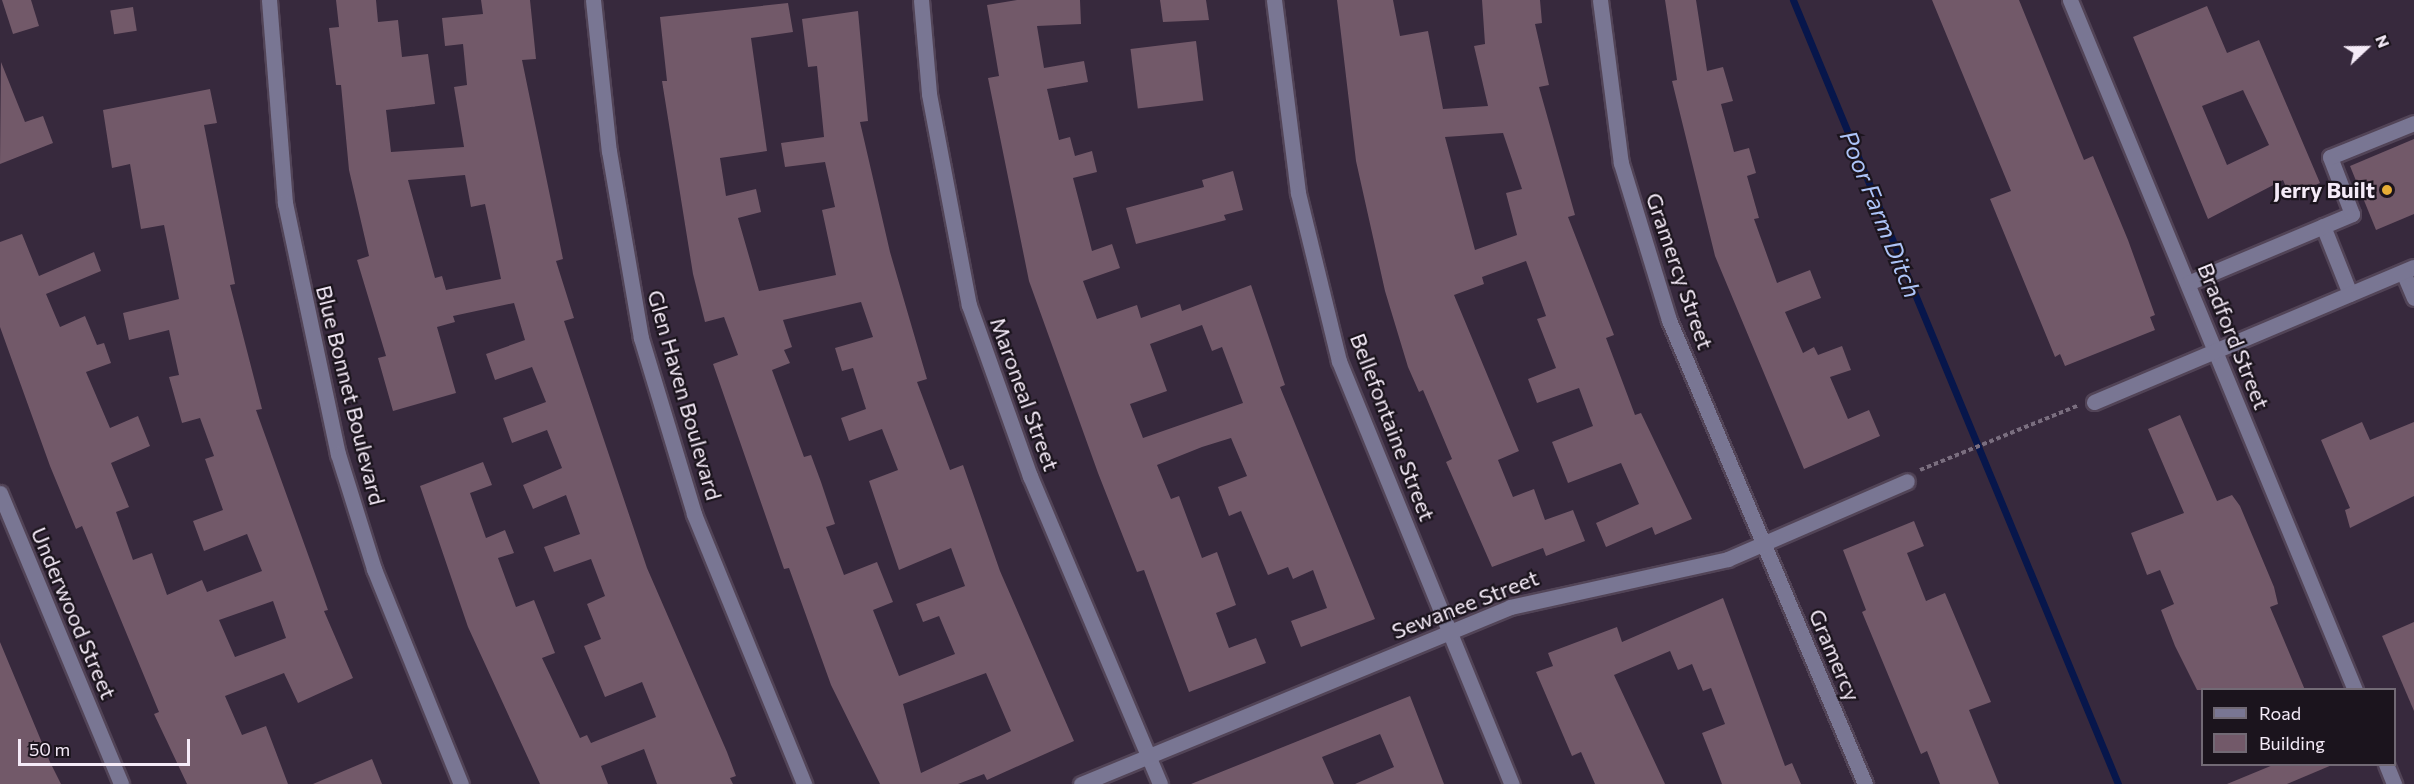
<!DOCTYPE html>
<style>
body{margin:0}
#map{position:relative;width:2414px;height:784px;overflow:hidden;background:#37293d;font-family:Commissioner,sans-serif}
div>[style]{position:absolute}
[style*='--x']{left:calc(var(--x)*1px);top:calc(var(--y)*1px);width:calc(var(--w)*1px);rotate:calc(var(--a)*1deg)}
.stream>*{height:7px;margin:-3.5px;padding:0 3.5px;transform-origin:3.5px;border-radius:3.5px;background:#07164b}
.building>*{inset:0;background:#725969;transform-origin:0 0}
.path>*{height:4px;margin-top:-2px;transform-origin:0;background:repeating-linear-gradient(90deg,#7a6e7f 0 4.5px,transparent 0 7.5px)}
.roads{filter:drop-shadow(2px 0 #524457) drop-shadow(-2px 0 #524457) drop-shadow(0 2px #524457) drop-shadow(0 -2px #524457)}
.minor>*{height:15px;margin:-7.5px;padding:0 7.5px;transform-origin:7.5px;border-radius:7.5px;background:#797693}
.dots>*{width:16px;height:16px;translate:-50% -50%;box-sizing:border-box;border:3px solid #1b141d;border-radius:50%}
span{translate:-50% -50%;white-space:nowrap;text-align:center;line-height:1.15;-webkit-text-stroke:4.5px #1b141d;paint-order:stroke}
.poi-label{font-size:22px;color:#f5ebf8;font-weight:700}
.right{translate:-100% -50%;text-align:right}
.street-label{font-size:22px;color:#f5ebf8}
.water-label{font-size:24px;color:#adc4f8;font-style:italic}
.legend{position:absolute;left:2201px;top:688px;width:195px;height:78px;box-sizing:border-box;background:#1b141d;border:2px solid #726a75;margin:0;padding:8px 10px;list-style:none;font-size:18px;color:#f5ebf8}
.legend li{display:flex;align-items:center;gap:12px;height:30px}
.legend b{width:30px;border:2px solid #726a75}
.north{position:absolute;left:2336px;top:18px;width:60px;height:60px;-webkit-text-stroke:4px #1b141d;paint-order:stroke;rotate:68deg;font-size:16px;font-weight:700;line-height:24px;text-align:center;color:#f5ebf8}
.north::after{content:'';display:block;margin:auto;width:21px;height:27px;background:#f5ebf8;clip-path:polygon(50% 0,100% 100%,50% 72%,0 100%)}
.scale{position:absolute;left:18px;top:739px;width:172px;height:27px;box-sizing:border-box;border:3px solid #f5ebf8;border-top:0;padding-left:8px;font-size:18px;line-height:21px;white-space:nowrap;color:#f5ebf8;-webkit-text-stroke:4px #1b141d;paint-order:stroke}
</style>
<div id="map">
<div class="stream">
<div style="--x:1793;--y:0;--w:849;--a:67.48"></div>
</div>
<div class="building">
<div style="clip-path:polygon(2px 0,31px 0,39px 26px,13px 34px)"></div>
<div style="clip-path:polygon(evenodd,336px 0,376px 0,378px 22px,398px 20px,402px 57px,428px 54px,435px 104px,386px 110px,391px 152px,464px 147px,454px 87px,467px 85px,463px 44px,445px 46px,442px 18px,483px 14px,481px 0,530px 0,536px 59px,522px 60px,563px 259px,556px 261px,574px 318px,564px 321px,647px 568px,727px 752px,736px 776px,730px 778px,733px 784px,657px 784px,644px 749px,601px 766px,608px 784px,540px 784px,468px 627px,420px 486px,483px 462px,492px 485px,470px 493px,486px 538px,505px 530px,514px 553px,498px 558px,516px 607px,534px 600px,555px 653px,542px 658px,580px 738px,587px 735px,591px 743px,656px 717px,642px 682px,605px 697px,584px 646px,601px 639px,587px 604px,605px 596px,591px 559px,554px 572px,544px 547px,580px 534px,566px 495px,533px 509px,523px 485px,562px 468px,547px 430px,512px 443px,503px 418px,546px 402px,532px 367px,495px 380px,486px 354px,525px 340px,514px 303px,453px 316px,455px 322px,437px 327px,456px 393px,393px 411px,378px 358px,386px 356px,357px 260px,369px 256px,349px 170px,341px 85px,336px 85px,329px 28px,339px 27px,336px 0,465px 175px,471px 207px,485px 204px,501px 279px,446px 290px,442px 276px,435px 278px,408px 180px,465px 175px)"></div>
<div style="clip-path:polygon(evenodd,1017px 0,1080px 0,1081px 24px,1037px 26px,1044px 68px,1084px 61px,1088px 82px,1047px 89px,1059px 140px,1070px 137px,1075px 156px,1092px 151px,1097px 172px,1073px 178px,1092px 251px,1112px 244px,1120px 268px,1083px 281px,1097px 319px,1137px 305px,1141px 318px,1180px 304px,1182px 311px,1251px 285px,1285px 385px,1280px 387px,1375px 619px,1301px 647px,1291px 621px,1327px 608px,1313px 570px,1293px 579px,1288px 567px,1268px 575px,1241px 511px,1229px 516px,1218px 487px,1247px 476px,1231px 438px,1202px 447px,1157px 465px,1171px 499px,1179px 496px,1202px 558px,1217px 552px,1236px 605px,1216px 613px,1229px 648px,1256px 638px,1266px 663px,1189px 692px,1144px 570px,1137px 572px,1098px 473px,1029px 281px,988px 78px,999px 76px,987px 5px,1017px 0,1202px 325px,1212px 351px,1222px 347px,1243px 403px,1143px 438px,1130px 404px,1167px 391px,1150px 344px,1202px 325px)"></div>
<div style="clip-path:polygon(1160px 0,1206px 0,1209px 20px,1163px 22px)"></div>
<div style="clip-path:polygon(evenodd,1337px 0,1393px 0,1400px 36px,1428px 31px,1443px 109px,1488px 106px,1474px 46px,1485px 44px,1482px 0,1540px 0,1542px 23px,1535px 24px,1549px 85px,1539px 87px,1575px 215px,1568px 217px,1614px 335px,1606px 338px,1635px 415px,1641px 413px,1692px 519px,1655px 535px,1652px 527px,1606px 547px,1596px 523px,1639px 504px,1621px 463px,1568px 483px,1552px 442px,1593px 426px,1579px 388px,1537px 403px,1528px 379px,1556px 368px,1537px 319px,1546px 316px,1526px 261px,1482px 277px,1484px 284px,1454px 295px,1519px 451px,1498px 460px,1513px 497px,1534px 489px,1545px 520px,1573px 510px,1585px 541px,1546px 556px,1543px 548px,1492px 567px,1446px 462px,1452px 459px,1423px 390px,1419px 392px,1408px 367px,1385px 291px,1356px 161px,1337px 0,1503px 133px,1522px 189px,1506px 193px,1517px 235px,1475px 250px,1445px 137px,1503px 133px)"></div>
<div style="clip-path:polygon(1665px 0,1696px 0,1707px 71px,1723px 67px,1733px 101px,1721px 104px,1734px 152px,1749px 148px,1756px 173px,1747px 176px,1759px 218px,1754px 219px,1777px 283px,1810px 270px,1821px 298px,1785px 312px,1803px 353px,1814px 347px,1818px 355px,1842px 346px,1851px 370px,1830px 377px,1848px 419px,1869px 410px,1880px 436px,1804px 469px,1715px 256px,1672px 81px,1677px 80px)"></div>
<div style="clip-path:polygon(1932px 0,2019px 0,2084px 160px,2093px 156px,2128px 240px,2155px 315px,2150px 317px,2155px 330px,2065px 366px,2060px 354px,2055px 357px,1990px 199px,2011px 191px)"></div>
<div style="clip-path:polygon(evenodd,788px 3px,793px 32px,751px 38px,767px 151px,720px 158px,726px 196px,756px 189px,761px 212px,738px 218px,759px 291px,836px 275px,822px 210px,835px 207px,825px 162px,785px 167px,781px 143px,824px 137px,817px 66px,808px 67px,802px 19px,858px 11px,868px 121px,860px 122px,890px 252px,927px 379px,917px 382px,950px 470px,963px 465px,1000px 571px,1074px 741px,987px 780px,984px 774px,958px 784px,880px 784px,831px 685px,789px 568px,784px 569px,713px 364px,738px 355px,724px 317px,705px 322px,693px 274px,662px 81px,667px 81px,660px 17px,788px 3px,861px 302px,873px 337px,835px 348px,842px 371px,853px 368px,866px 409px,841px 418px,849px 441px,882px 429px,898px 470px,869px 481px,899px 570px,951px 548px,965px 586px,916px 604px,923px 622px,939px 616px,955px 654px,899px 676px,873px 610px,893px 602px,877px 562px,844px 575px,826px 527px,835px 524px,821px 482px,811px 455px,804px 457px,772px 370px,790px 363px,784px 350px,792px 347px,783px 320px,861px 302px,788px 3px,986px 673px,1011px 731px,921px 773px,903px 704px,986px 673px)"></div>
<div style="clip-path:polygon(evenodd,2207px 6px,2227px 53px,2259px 40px,2320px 183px,2290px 196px,2283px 180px,2208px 219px,2133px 37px,2207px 6px,2243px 90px,2269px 145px,2227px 165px,2202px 106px,2243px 90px)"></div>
<div style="left:133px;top:7px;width:24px;height:23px;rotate:81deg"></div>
<div style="left:1196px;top:41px;width:60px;height:66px;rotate:83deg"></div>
<div style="clip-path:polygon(1px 62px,25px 122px,43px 116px,53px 143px,0 164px)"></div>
<div style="clip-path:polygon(evenodd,210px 89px,217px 123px,204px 125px,235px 284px,230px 285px,262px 409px,256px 410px,328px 610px,324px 611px,353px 678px,298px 703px,284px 673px,225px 696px,242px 735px,266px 726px,288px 784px,187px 784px,154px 714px,159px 712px,82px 526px,76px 529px,50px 466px,0 327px,0 242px,22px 234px,39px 276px,94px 252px,101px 271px,46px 294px,60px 327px,85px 316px,97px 345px,104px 343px,111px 363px,86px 372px,110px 428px,138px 416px,150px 446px,111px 463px,129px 507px,116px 512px,133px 560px,152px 553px,167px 595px,202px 580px,207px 592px,262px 571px,247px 534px,204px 551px,193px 521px,223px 510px,205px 459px,214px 456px,200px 418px,182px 423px,169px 377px,179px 375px,169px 330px,129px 340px,123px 313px,179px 299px,164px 225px,141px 229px,130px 164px,112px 168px,103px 110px,210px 89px,273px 601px,286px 638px,235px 657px,219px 620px,273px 601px)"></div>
<div style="clip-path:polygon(2414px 139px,2414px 214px,2376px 230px,2350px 166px)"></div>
<div style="clip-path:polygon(1233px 171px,1243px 210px,1224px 215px,1226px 220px,1136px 244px,1126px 208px,1204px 187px,1202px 180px)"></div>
<div style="clip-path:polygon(2180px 415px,2217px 501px,2232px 495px,2240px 506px,2274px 587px,2278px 604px,2270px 607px,2305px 690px,2197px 690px,2175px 646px,2161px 610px,2174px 604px,2160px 570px,2147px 575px,2131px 533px,2184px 513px,2148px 429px)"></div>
<div style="clip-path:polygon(2362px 422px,2370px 440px,2414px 422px,2414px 496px,2350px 528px,2345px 510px,2350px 508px,2321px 440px)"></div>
<div style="clip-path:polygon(1914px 521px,1924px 546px,1907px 553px,1926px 601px,1945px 593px,1991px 702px,1969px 710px,1999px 784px,1940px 784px,1927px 751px,1921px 754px,1862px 612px,1866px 610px,1843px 550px)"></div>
<div style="clip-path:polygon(1723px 598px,1785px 766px,1792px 763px,1801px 784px,1722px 784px,1702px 733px,1725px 724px,1711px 688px,1703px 691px,1692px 664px,1678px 670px,1670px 651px,1614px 675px,1665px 784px,1595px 784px,1581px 752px,1572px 756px,1536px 672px,1553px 666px,1548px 653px,1617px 627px,1622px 642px)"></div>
<div style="clip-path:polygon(2414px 622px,2414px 711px,2382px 636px)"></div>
<div style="clip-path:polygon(0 642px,50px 762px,61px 784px,0 784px)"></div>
<div style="clip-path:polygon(1410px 696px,1444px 784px,1355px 784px,1394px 767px,1380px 734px,1322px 757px,1334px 784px,1191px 784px)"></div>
<div style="clip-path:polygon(372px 759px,382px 784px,313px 784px)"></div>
<div style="clip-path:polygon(2273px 765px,2332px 765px,2287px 784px,2227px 784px)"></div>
</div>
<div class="path">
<div style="--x:1920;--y:470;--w:170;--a:-22.2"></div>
</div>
<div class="roads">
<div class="minor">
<div style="--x:269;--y:0;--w:204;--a:85.5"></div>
<div style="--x:285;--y:203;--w:257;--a:78.1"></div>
<div style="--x:338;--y:454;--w:121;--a:72.6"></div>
<div style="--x:374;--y:569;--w:232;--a:68"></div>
<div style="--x:593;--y:0;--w:152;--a:84"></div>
<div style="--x:609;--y:151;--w:190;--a:80.3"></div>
<div style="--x:641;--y:338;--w:184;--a:73.2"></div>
<div style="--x:694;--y:514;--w:292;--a:67.8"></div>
<div style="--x:921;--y:0;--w:94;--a:85.1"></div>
<div style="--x:929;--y:94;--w:215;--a:79.3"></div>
<div style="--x:969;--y:305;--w:182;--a:70.4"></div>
<div style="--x:1030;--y:476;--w:334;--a:67.1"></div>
<div style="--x:1274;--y:0;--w:194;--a:82.9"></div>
<div style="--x:1298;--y:193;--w:173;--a:76.3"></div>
<div style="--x:1339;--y:361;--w:457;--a:67.8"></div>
<div style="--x:1600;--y:0;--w:164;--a:82.7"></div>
<div style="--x:1621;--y:163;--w:164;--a:73"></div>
<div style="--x:1669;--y:320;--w:504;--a:67.1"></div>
<div style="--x:2070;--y:0;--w:747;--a:67.56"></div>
<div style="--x:2323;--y:226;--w:73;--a:68.3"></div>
<div style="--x:2403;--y:272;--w:28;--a:67"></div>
<div style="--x:2188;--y:283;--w:178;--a:-22.8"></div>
<div style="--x:2352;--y:214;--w:61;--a:-111.1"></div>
<div style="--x:2330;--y:157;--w:91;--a:-22"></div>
<div style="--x:2094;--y:402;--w:347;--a:-22.9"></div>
<div style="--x:0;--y:493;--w:315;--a:67.4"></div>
<div style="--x:2386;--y:764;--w:22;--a:68"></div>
<div style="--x:1081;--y:784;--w:464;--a:-22.4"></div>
<div style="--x:1510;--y:607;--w:223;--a:-12.4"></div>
<div style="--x:1728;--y:559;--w:195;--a:-23.5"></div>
</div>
</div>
<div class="dots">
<div style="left:2387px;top:190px;background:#e6ad36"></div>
</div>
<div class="poi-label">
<span class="right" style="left:2375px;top:190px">Jerry Built</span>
</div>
<div class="street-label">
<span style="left:1680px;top:271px;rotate:71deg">Gramercy Street</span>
<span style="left:2234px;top:336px;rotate:68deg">Bradford Street</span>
<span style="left:1025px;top:394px;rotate:70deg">Maroneal Street</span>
<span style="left:351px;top:395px;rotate:76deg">Blue Bonnet Boulevard</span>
<span style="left:685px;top:395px;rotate:74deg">Glen Haven Boulevard</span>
<span style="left:1393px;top:427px;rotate:69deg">Bellefontaine Street</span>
<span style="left:1465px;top:604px;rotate:-21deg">Sewanee Street</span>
<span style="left:74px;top:613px;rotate:67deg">Underwood Street</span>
<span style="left:1835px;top:655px;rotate:67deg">Gramercy</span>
</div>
<div class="water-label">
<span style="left:1881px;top:214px;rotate:68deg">Poor Farm Ditch</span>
</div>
<ul class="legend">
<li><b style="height:8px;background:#797693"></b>Road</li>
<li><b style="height:16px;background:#725969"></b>Building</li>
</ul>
<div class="north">N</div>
<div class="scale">50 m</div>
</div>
